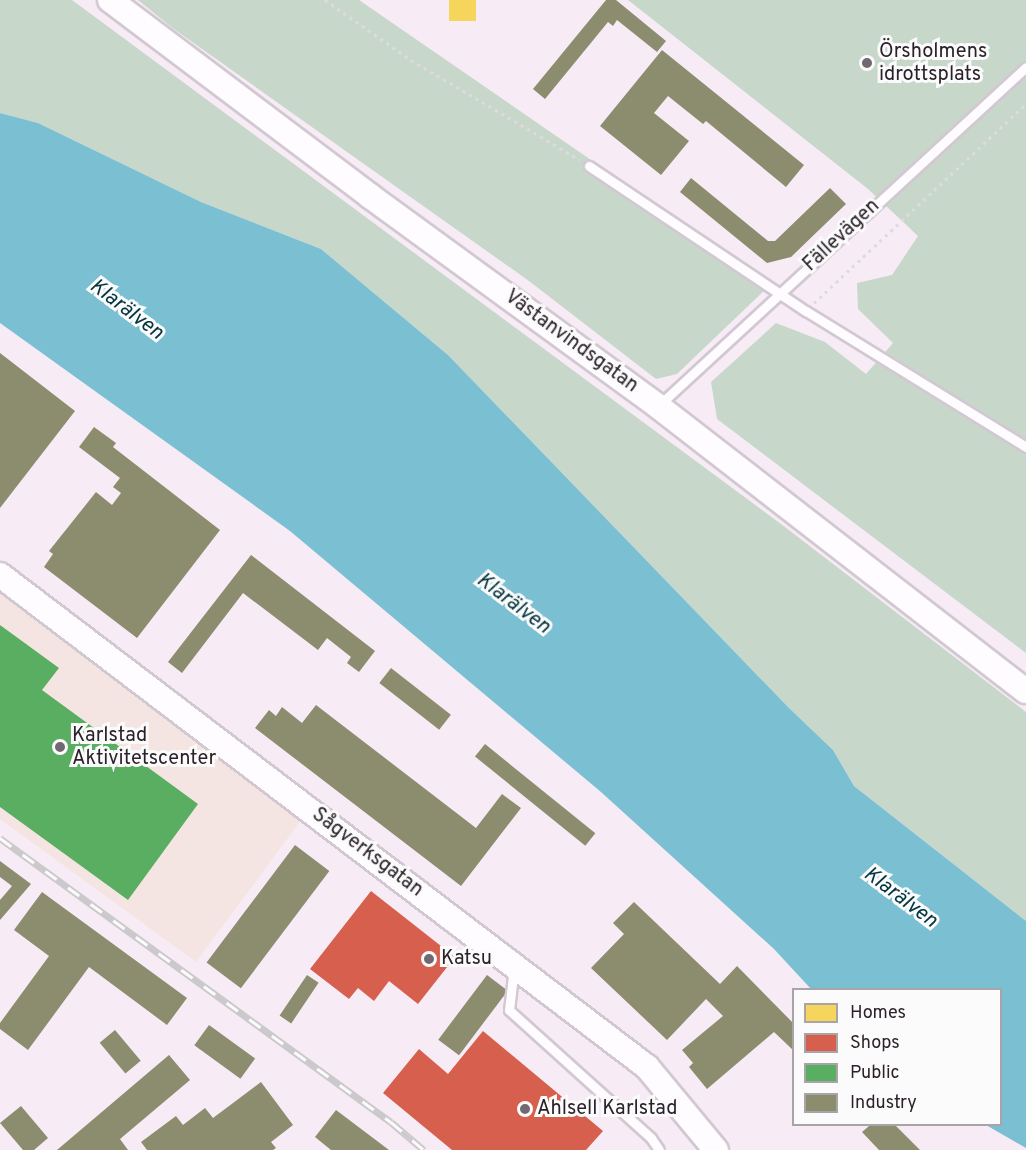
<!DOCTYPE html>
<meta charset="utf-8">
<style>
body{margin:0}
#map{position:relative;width:1026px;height:1150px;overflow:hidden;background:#f7ebf6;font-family:Overpass,sans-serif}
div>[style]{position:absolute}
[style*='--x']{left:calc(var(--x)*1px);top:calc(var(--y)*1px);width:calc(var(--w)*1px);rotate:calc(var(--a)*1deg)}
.commercial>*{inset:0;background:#f5e5e2}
.green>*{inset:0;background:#c7d8cb}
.water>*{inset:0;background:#7ac0d2}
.homes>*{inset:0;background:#f6d55c;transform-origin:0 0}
.shops>*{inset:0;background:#d6604d}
.public>*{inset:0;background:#5aae61}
.industry>*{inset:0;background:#8c8c6e;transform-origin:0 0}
.path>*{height:3px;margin-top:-1.5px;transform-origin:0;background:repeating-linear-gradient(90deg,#dedade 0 3px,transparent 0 7.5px)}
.roads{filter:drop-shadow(2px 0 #d2c8d2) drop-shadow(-2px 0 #d2c8d2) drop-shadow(0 2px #d2c8d2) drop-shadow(0 -2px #d2c8d2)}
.service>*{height:9px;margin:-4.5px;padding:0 4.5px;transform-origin:4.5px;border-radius:4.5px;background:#fefcfe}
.tertiary>*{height:24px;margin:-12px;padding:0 12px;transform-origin:12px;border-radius:12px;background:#fefcfe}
.rail>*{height:7px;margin-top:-3.5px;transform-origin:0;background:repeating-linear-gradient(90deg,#fbfbfb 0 14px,#ccc9cc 0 28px);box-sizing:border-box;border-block:2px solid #ccc9cc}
.dots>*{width:16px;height:16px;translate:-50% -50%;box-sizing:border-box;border:3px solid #fbfbfb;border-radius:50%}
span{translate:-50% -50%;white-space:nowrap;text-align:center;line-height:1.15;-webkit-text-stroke:6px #fbfbfb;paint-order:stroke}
.poi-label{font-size:20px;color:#2b212a}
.left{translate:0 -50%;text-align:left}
.street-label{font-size:20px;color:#2b212a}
.water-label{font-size:21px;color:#03353f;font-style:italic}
.legend{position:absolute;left:792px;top:988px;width:210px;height:138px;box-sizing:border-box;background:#fbfbfb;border:2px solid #a8a4a7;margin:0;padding:8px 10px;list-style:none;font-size:18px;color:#2b212a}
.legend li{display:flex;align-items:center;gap:12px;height:30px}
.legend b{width:30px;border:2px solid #a8a4a7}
</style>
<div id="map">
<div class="commercial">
<div style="clip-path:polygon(0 567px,313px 804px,196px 962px,0 819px)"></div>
</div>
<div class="green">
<div style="clip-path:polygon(0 0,72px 0,781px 524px,1026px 712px,1026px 921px,854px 786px,833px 750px,788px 707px,448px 355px,321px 249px,201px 202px,38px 123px,0 113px)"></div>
<div style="clip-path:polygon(138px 0,359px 0,771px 284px,677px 374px,656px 379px,529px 281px,171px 27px)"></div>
<div style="clip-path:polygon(628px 0,1026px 0,1026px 653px,717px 419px,711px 382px,776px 323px,825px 342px,866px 374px,893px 343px,858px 309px,857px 283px,892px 275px,918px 236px,868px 189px)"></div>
</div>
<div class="water">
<div style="clip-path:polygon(0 113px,38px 123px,201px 202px,321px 249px,448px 355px,788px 707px,833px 750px,854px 786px,1026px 921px,1026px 1148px,986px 1125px,1000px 1124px,1000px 990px,811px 989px,774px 949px,601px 792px,290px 531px,0 323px)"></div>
</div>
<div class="homes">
<div style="left:449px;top:0;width:27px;height:21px"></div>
</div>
<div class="shops">
<div style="clip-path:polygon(371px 891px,455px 957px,418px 1004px,389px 981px,374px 1001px,358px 988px,349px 999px,310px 969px)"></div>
<div style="clip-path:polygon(483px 1031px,603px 1131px,586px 1150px,452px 1150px,383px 1093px,419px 1049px,448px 1074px)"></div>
</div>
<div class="public">
<div style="clip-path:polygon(0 625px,59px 668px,42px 690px,198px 804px,128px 900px,0 807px)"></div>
</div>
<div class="industry">
<div style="clip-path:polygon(606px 0,616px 0,666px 41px,657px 52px,617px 20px,613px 26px,608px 22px,545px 99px,533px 89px)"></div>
<div style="clip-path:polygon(662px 50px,804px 165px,786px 187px,706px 121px,703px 124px,668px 96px,654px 113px,689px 141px,661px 175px,600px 126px)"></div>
<div style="clip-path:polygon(691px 178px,768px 241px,775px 241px,830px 188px,846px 204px,791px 257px,767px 263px,680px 192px)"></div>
<div style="clip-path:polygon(0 353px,75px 411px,0 508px)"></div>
<div style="clip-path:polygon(94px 427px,116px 443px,113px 447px,220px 530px,137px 638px,44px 567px,53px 554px,49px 551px,96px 492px,112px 505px,121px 493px,113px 487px,120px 478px,79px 447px)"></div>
<div style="clip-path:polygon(251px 555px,375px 651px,359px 672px,347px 663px,351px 657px,327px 638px,318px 650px,243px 593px,182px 673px,168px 662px)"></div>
<div style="left:391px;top:668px;width:76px;height:19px;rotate:38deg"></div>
<div style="clip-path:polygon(316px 705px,476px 828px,502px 794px,521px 808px,461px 886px,255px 728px,269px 710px,276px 716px,282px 707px,302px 723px)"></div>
<div style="left:485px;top:744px;width:142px;height:16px;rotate:39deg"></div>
<div style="left:295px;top:845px;width:43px;height:147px;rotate:37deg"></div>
<div style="clip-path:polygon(0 861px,31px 884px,0 920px,0 900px,12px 886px,0 877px)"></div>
<div style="clip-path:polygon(42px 892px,187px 998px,167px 1025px,89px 967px,28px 1050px,0 1029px,0 1023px,49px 956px,14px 930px)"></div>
<div style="clip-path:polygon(634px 902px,720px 984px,737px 966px,794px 1024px,794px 1051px,774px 1032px,707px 1089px,689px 1067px,693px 1063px,682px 1050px,723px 1016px,706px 999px,667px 1040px,591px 968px,624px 934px,613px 923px)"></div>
<div style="left:307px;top:975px;width:14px;height:49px;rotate:34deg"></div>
<div style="left:487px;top:975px;width:26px;height:81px;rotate:37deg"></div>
<div style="left:209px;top:1025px;width:57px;height:25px;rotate:36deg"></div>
<div style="left:115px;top:1030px;width:40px;height:20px;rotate:50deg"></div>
<div style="clip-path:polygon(169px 1055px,190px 1080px,120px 1139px,128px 1150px,57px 1150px)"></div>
<div style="clip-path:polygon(261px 1082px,293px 1125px,271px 1142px,276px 1148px,273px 1150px,147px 1150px,141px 1142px,176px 1116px,183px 1125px,205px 1108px,213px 1118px)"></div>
<div style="clip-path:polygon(21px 1106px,48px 1138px,34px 1150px,23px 1150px,0 1123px)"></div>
<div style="clip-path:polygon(336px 1110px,389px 1150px,331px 1150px,315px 1137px)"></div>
<div style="clip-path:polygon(867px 1124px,894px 1124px,920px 1150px,879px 1150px,862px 1132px,869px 1126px)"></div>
</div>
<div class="path">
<div style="--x:325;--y:0;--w:105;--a:34.9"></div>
<div style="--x:411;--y:60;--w:196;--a:30.6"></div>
<div style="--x:814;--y:303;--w:291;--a:-43.2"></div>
</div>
<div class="roads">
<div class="service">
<div style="--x:589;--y:166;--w:261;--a:33.8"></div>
<div style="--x:806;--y:311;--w:259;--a:31.7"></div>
<div style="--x:658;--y:406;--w:500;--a:-42.65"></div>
<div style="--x:514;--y:967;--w:43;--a:96.6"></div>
<div style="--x:509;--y:1010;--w:191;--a:42"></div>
<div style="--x:651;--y:1138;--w:14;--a:56"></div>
</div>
<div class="tertiary">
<div style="--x:110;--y:0;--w:326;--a:37"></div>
<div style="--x:370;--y:196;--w:356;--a:36.1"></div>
<div style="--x:658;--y:406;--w:465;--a:37.8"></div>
<div style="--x:0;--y:575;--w:813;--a:37.25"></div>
<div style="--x:647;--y:1067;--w:108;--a:50.3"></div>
</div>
</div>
<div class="rail">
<div style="--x:0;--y:838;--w:483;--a:36"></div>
<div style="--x:391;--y:1122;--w:43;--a:40.3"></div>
</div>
<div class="dots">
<div style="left:867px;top:63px;background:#726871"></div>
<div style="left:60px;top:747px;background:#726871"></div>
<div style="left:429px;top:959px;background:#726871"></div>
<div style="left:525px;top:1109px;background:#726871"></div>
</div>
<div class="poi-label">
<span class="left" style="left:879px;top:64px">Örsholmens<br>idrottsplats</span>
<span class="left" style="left:72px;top:748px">Karlstad<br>Aktivitetscenter</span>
<span class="left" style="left:441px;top:959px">Katsu</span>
<span class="left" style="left:537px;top:1109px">Ahlsell Karlstad</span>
</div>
<div class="street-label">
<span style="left:842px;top:236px;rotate:-43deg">Fällevägen</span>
<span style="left:571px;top:342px;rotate:36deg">Västanvindsgatan</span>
<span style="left:367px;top:853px;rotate:37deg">Sågverksgatan</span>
</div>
<div class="water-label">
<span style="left:126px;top:310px;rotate:37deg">Klarälven</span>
<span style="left:513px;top:604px;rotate:37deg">Klarälven</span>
<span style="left:900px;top:898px;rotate:37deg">Klarälven</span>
</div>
<ul class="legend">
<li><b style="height:16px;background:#f6d55c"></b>Homes</li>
<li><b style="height:16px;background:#d6604d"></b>Shops</li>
<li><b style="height:16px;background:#5aae61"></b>Public</li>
<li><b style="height:16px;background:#8c8c6e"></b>Industry</li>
</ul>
</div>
